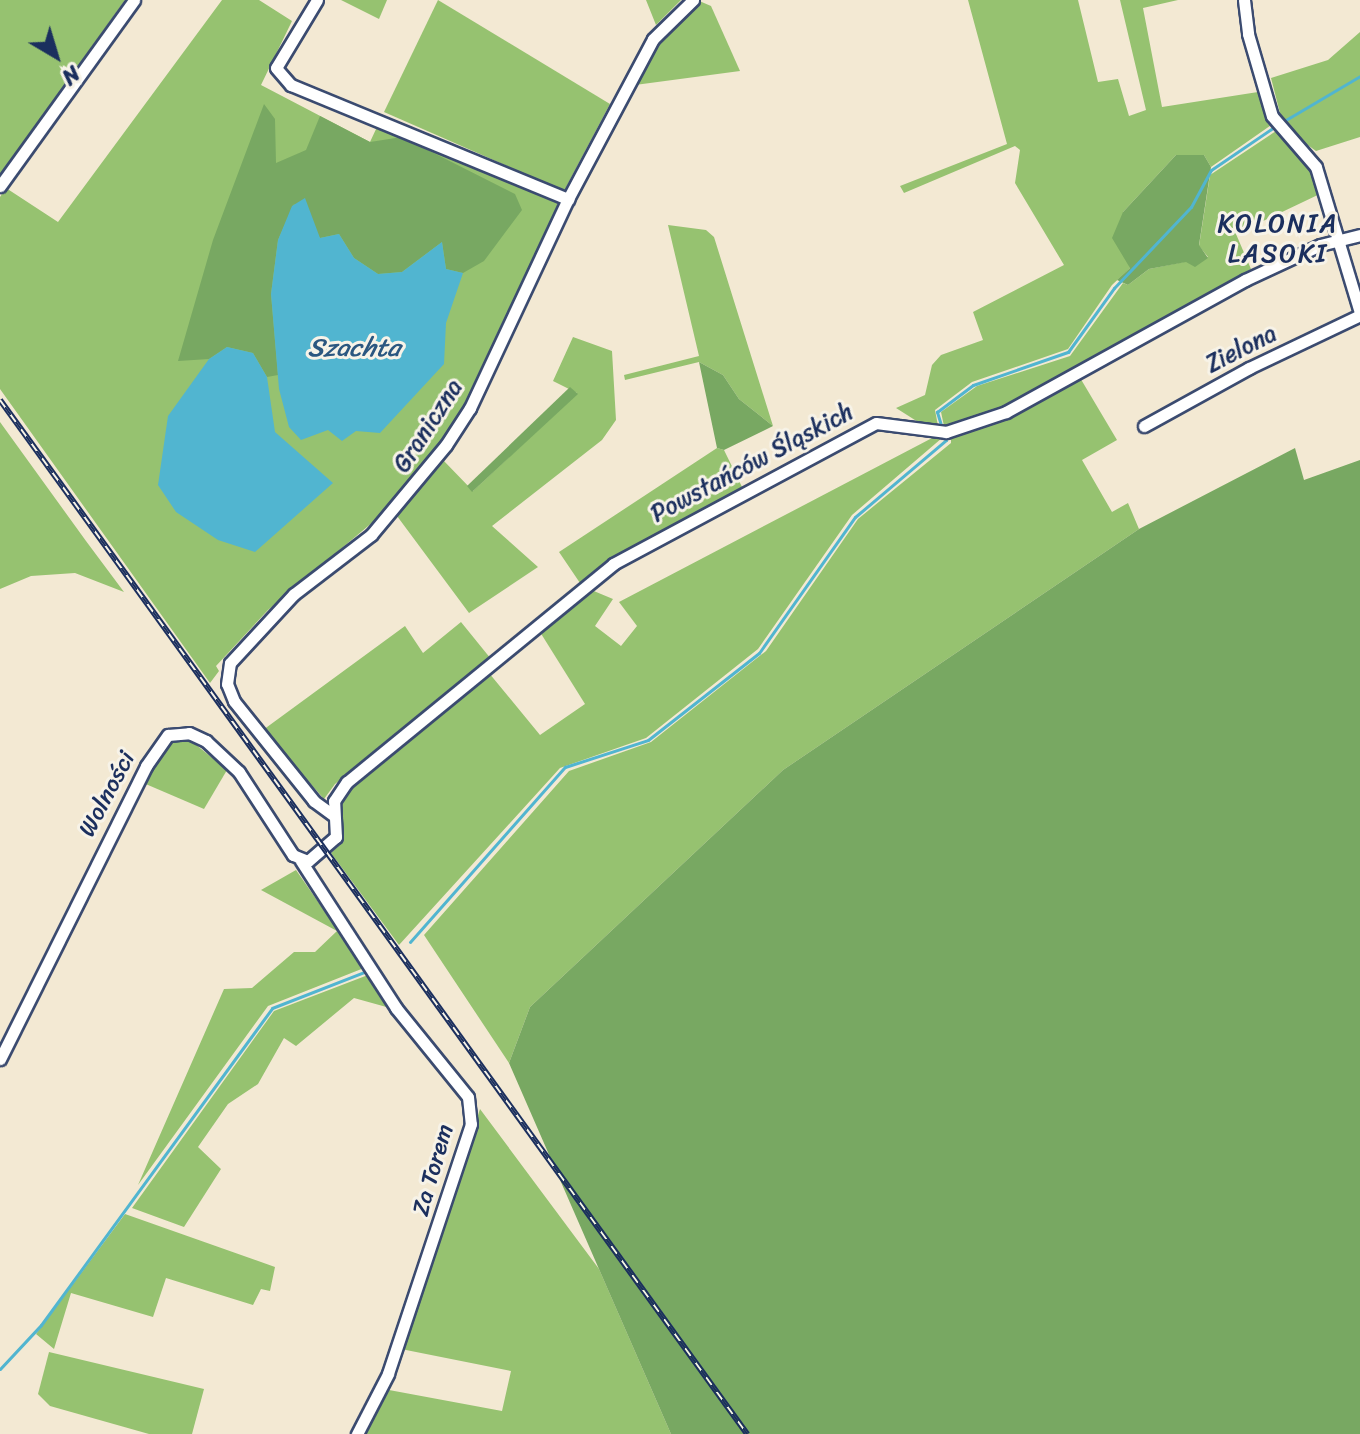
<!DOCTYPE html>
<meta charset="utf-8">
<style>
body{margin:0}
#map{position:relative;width:1360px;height:1434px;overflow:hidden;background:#f3e9d3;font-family:Sriracha,sans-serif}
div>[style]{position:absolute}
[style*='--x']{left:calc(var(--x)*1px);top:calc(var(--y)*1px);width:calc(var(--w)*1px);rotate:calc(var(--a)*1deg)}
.green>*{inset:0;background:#96c270}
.forest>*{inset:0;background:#78a862}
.water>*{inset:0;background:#51b5d0}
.stream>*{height:3px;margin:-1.5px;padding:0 1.5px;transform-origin:1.5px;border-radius:1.5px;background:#51b5d0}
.roads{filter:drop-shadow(2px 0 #3b4b70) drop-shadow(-2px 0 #3b4b70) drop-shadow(0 2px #3b4b70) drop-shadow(0 -2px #3b4b70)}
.minor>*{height:11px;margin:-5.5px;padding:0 5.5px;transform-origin:5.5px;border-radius:5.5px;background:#fff}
.rail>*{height:6px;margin-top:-3px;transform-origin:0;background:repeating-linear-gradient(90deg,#f7f3e8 0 9px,#1b2f5e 0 18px);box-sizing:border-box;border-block:2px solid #1b2f5e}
span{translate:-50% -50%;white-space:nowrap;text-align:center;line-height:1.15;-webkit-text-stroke:6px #f7f3e8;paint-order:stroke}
.street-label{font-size:24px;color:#1b2f5e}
.neighbourhood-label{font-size:26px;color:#1b2f5e;letter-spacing:2px}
.water-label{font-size:26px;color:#2b5780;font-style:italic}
.north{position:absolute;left:16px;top:16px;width:80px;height:80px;-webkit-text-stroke:6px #f7f3e8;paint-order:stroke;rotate:142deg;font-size:22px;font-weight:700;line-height:32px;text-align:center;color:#1b2f5e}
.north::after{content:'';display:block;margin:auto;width:28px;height:36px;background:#1b2f5e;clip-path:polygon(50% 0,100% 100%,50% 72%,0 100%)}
</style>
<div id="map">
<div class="green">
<div style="clip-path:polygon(0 0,125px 0,0 176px)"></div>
<div style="clip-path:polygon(222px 0,259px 0,292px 21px,261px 85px,370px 142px,377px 127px,557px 203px,557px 213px,462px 414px,386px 511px,268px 610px,216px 666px,219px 671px,210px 683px,0 389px,0 197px,6px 188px,58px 222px)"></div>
<div style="clip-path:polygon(341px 0,387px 0,379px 19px)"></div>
<div style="clip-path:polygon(438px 0,610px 104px,564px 191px,384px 112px)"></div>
<div style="clip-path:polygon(646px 0,681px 0,656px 25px)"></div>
<div style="clip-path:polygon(697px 0,711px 6px,740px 71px,635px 85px,661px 37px)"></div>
<div style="clip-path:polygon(968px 0,1078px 0,1098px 82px,1118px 79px,1129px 116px,1146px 110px,1120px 0,1178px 0,1143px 8px,1162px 107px,1258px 92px,1274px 123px,1211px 167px,1204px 155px,1176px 155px,1123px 212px,1130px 268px,1112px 285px,1068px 349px,972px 382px,935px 410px,938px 426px,926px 427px,896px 408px,925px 395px,932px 365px,941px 355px,983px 340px,973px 312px,1064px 265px,1015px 183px,1020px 150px,1015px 146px,904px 193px,900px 186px,1007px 144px)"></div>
<div style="clip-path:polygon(1360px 32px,1360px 137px,1316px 151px,1294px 135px,1280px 113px,1271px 78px,1328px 60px)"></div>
<div style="clip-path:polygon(1279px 129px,1314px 169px,1324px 192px,1236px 234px,1251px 269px,1002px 407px,944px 426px,941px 412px,977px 386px,1070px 356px,1123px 283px,1128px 285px,1149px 269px,1208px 257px,1199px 246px,1210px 175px)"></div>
<div style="clip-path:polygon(668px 225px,706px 230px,714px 237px,773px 426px,739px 399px,723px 375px,699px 362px,625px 380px,624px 375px,699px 356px)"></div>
<div style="clip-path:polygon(573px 337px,612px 351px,616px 420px,602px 440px,492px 526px,538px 567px,469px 613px,397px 516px,443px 460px,473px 491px,577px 393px,553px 381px)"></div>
<div style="clip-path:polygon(1079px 376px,1117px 440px,1082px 460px,1112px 512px,1128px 503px,1139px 529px,783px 770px,530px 1007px,509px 1063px,424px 935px,569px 771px,651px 742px,766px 651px,858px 519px,951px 443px,951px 436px,996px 422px)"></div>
<div style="clip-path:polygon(0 422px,86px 541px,124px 592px,75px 573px,31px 576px,0 589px)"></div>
<div style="clip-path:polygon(934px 437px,942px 438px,852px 515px,758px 649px,646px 738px,560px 768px,399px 945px,331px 853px,344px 841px,340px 800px,365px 773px,489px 673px,540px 735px,585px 704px,540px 632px,589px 589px,613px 599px,595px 626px,621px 646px,637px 626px,619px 602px)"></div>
<div style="clip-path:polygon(717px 448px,724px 450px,742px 487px,605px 563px,580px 583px,559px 552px)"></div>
<div style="clip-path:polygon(461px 622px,491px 659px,335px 784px,324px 799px,263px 730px,405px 626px,423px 653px)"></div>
<div style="clip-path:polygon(173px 738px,189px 739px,227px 770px,204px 809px,141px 782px)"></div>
<div style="clip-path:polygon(296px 870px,364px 968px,268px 1006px,138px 1185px,224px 989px,252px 988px,294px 952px,315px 952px,337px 931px,261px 890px)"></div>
<div style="clip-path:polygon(368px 975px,390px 1008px,354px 998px,296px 1046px,284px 1038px,258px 1084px,228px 1104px,198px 1147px,221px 1169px,184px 1227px,132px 1208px,274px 1011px)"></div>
<div style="clip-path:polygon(480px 1109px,599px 1269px,671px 1434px,364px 1434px,389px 1390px,502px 1411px,511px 1371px,401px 1349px)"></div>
<div style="clip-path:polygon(125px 1214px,275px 1267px,270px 1291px,261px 1289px,253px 1305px,166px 1278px,153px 1317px,71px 1293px,54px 1349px,36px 1334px)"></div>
<div style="clip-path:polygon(49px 1352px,204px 1389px,192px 1434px,149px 1434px,50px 1406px,38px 1394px)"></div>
</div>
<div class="forest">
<div style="clip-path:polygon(264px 104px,275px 119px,276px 163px,306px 150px,320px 116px,370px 142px,402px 137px,515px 194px,522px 210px,484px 261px,463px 273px,446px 269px,442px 242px,402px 272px,378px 274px,354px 258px,339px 234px,320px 238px,294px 204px,278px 240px,271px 294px,278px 375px,267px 377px,253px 353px,227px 347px,209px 359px,178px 361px,213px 240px)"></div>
<div style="clip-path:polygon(1176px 155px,1204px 155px,1211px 167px,1199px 245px,1208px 258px,1195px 267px,1186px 262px,1149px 269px,1128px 285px,1117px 280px,1130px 268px,1112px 238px,1123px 212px)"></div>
<div style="clip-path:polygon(699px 362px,723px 375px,739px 399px,773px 426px,724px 450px,717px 448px)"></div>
<div style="clip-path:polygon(570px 387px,578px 394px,472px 492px,467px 486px)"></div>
<div style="clip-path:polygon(1295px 448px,1304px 480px,1360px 460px,1360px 1434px,671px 1434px,509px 1063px,530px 1007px,783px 770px,1139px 529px)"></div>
</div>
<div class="water">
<div style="clip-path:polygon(305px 198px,320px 238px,339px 234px,354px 258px,378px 274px,402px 272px,442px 242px,446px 269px,463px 273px,446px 323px,444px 364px,380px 433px,356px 431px,342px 441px,328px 430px,301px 440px,289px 427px,279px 389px,271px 294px,278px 240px,292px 206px)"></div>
<div style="clip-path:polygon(227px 347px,253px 353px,267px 377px,275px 432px,333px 483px,255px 552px,218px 540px,176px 512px,158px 485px,168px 416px,209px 359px)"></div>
</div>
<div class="stream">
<div style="--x:1284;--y:121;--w:88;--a:-30.6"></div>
<div style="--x:941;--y:425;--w:14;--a:-107"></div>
<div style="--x:937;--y:412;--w:45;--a:-36.9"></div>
<div style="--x:973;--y:385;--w:101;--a:-19.2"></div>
<div style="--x:1068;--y:352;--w:79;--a:-54.3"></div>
<div style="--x:1114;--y:288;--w:112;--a:-46.5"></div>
<div style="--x:1191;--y:207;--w:42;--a:-61.6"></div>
<div style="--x:1211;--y:170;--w:76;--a:-34.3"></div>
<div style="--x:410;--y:942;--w:234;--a:-48.5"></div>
<div style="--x:565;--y:767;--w:87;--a:-18"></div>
<div style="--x:648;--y:740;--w:141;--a:-38.1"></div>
<div style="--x:759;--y:653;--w:166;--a:-54.8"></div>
<div style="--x:855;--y:517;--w:119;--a:-40.2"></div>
<div style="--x:946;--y:440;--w:5;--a:-112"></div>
<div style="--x:0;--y:1369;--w:60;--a:-47"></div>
<div style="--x:41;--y:1325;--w:392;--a:-53.9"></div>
<div style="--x:272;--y:1008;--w:102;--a:-21.3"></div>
</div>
<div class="roads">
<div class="minor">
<div style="--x:317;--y:0;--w:79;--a:121.1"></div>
<div style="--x:276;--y:68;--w:23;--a:49"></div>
<div style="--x:291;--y:85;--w:300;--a:22.4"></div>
<div style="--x:1244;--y:0;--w:34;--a:83"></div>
<div style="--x:1248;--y:34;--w:85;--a:73.7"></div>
<div style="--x:1272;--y:116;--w:67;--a:49.2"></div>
<div style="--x:1316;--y:167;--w:152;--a:73.2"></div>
<div style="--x:0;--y:186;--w:229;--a:-54.2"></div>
<div style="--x:1144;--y:426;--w:120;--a:-28.9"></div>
<div style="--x:1249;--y:368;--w:123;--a:-25.5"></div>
<div style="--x:333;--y:815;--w:24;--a:-144"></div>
<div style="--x:314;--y:801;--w:128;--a:-128.7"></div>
<div style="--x:234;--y:701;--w:18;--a:-112"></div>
<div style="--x:227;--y:684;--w:21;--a:-82"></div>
<div style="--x:230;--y:663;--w:94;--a:-47.2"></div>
<div style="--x:294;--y:594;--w:97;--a:-37.5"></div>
<div style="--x:371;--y:535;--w:117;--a:-50.2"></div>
<div style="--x:446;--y:445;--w:44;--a:-57"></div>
<div style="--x:470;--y:408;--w:231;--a:-64.9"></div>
<div style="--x:568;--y:199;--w:181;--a:-62"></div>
<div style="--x:653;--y:39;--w:56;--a:-44.3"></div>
<div style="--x:301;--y:861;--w:175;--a:57.1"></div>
<div style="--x:396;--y:1008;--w:114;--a:51"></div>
<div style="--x:468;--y:1097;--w:27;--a:84"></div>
<div style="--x:471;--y:1124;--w:263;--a:108.4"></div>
<div style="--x:388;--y:1374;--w:68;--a:117.3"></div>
<div style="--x:0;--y:1059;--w:327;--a:-63.5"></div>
<div style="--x:146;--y:766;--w:38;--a:-55"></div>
<div style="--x:168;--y:735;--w:21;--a:-5"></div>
<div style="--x:189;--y:733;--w:19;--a:25"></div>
<div style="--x:206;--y:741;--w:45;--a:43.2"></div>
<div style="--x:239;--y:772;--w:99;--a:57"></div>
<div style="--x:293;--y:855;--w:16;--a:22"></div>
<div style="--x:308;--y:861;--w:37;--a:-41"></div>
<div style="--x:336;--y:837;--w:36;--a:-93"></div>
<div style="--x:334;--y:801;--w:23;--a:-56"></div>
<div style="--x:347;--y:782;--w:344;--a:-39.3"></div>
<div style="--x:613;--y:564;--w:298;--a:-28.2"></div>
<div style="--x:876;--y:423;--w:71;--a:7.3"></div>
<div style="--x:946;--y:432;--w:63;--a:-18.4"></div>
<div style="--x:1006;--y:412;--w:273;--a:-28.9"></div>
<div style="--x:1245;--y:280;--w:83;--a:-25"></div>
<div style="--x:1320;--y:245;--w:41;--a:-14"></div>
</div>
</div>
<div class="rail">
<div style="--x:0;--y:400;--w:1276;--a:54.15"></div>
</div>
<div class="street-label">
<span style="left:1241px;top:349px;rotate:-27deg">Zielona</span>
<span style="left:428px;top:426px;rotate:-57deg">Graniczna</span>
<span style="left:752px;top:463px;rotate:-28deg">Powstańców Śląskich</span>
<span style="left:107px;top:794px;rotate:-62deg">Wolności</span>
<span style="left:433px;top:1170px;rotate:-74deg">Za Torem</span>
</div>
<div class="neighbourhood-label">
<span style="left:1278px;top:239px">KOLONIA<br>LASOKI</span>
</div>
<div class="water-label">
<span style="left:354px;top:348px">Szachta</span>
</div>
<div class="north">N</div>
</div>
